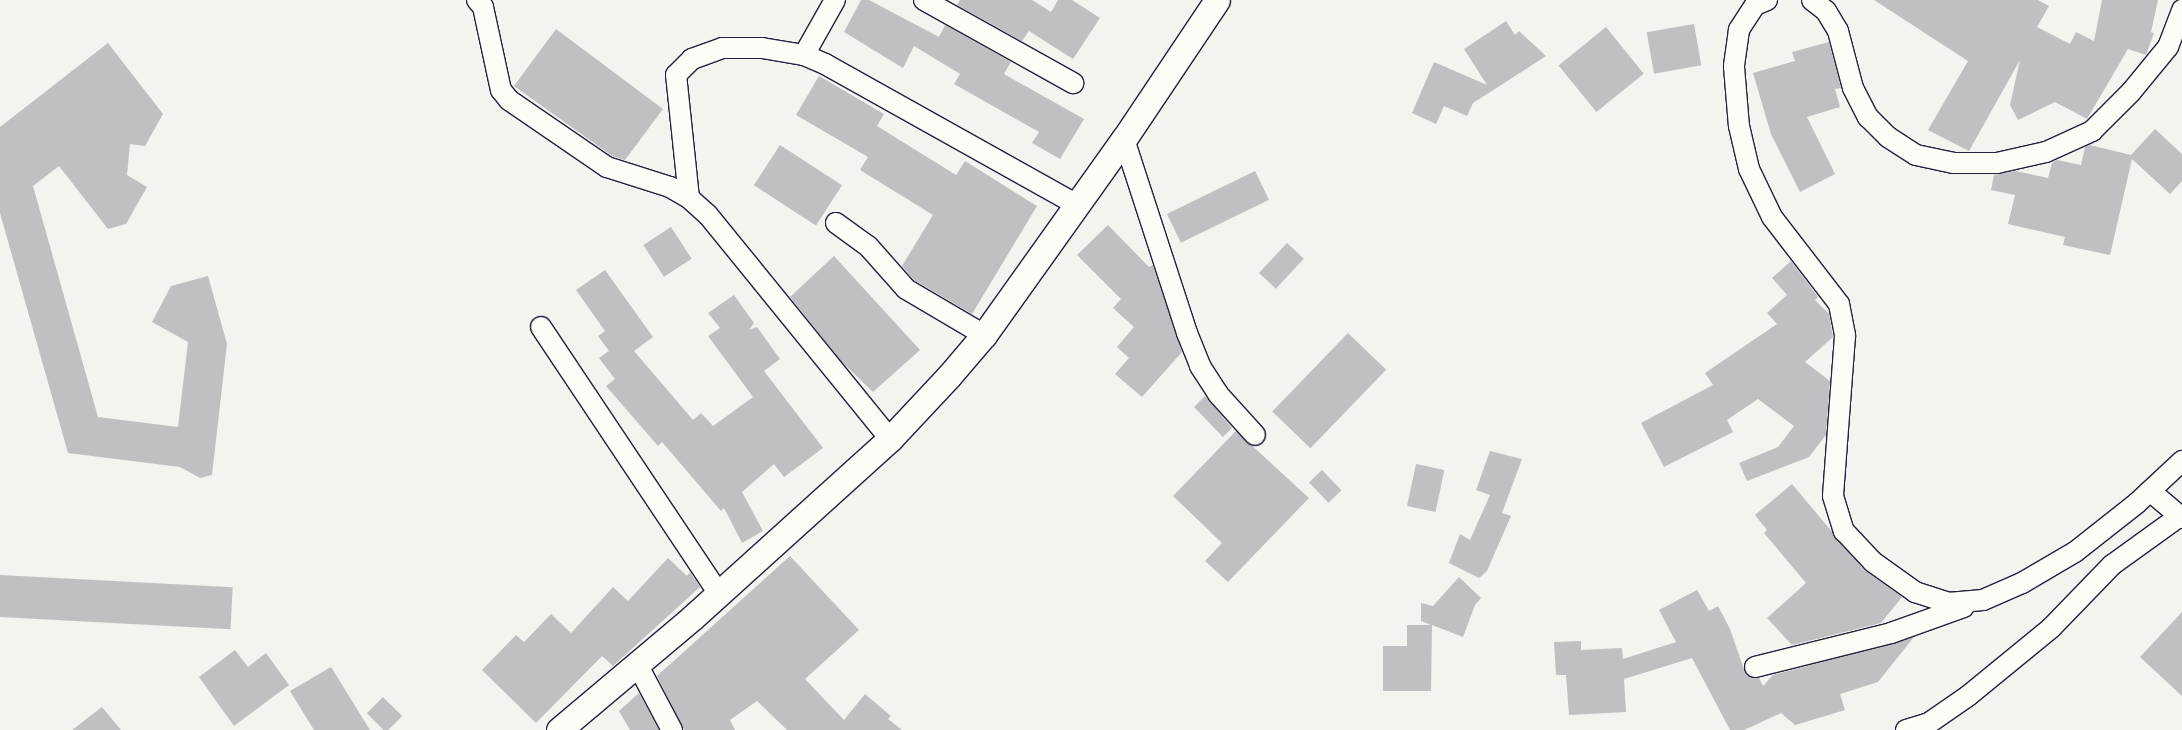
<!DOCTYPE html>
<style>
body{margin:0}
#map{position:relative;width:2182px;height:730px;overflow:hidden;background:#f4f3ef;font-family:Pangolin,sans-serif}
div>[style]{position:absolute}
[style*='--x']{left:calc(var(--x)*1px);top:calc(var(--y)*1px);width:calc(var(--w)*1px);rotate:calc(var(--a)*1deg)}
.building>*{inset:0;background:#c0bfc2;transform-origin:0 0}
.roads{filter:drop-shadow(1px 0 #22223b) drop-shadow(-1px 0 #22223b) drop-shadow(0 1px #22223b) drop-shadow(0 -1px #22223b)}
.minor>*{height:20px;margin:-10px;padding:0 10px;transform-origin:10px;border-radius:10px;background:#fdfcf7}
.tertiary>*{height:25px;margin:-12.5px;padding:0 12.5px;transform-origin:12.5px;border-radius:12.5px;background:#fdfcf7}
span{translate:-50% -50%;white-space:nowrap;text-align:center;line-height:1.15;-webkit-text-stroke:4.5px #fdfcf7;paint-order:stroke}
</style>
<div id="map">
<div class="building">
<div style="clip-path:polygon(861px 0,869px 0,939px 37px,945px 25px,1011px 62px,1004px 74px,1084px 119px,1060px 159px,1032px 143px,1039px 132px,954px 84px,960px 74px,914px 46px,903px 68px,844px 32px)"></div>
<div style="clip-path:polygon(960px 0,1032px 0,1051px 12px,1058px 0,1072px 0,1100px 18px,1073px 59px,1029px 31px,1022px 41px,957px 5px)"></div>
<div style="clip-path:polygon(1874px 0,2038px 0,2049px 6px,2037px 27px,2070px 44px,2076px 32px,2094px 41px,2102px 0,2158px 0,2151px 32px,2154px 33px,2146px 55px,2128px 49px,2087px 119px,2055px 102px,2018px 120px,2010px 105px,2020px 60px,1969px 151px,1928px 130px,1968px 61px)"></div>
<div style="clip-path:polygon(1506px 21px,1515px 35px,1519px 31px,1546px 56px,1473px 103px,1467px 116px,1444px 106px,1436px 124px,1412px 113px,1434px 62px,1487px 85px,1464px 49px)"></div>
<div style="left:1694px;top:24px;width:42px;height:48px;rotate:80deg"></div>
<div style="left:1606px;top:27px;width:60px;height:61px;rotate:51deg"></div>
<div style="clip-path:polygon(556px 29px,663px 109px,625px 160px,612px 156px,514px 86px)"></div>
<div style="clip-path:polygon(1829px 42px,1841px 88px,1835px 89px,1840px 107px,1807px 117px,1835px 174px,1800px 192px,1771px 134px,1753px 73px,1795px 61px,1792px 52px)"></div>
<div style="clip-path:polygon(108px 43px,163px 114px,145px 146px,130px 144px,127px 175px,147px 187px,126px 224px,108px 229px,59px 166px,33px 186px,98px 417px,178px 427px,188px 342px,152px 322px,171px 286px,208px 276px,227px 344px,212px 475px,200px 478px,180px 467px,68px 453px,0 213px,0 127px)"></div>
<div style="clip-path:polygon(819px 76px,884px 114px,877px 126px,956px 175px,965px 161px,1037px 206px,972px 314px,914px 280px,902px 266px,933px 215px,860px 170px,868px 157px,796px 115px)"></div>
<div style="clip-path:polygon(2155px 129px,2182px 154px,2182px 181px,2170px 194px,2132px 159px,2110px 255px,2063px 245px,2065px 237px,2008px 224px,2015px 195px,1991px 190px,1994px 175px,2016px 171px,2048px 178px,2052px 163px,2057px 160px,2081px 165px,2085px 147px,2090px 145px,2131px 155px)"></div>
<div style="left:780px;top:145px;width:74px;height:48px;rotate:33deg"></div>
<div style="left:1255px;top:171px;width:32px;height:98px;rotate:64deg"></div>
<div style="clip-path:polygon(1108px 225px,1149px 267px,1153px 265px,1182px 352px,1142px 397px,1115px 374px,1129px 358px,1117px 347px,1134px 327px,1113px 308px,1121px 299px,1077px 255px)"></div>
<div style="left:671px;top:227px;width:38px;height:33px;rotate:57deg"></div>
<div style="left:1287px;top:243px;width:23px;height:41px;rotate:43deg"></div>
<div style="clip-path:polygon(834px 256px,920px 350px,873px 392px,842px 362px,790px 297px)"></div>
<div style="clip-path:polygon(1791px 261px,1818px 297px,1815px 300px,1829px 314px,1833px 337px,1805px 362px,1830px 381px,1826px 435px,1809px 457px,1747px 481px,1739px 463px,1778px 447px,1794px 426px,1758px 399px,1727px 420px,1733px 432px,1664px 467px,1641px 423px,1713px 385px,1705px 373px,1777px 324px,1767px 313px,1787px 295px,1772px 278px)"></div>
<div style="clip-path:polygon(605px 270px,653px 337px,634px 351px,693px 420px,701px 413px,713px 426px,753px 397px,708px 336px,720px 328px,708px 313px,734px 295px,754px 323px,749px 330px,757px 327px,780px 359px,764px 371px,823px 448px,784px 477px,774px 464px,742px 492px,763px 531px,742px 543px,724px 508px,721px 511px,662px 442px,658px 446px,606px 386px,615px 379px,599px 358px,609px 351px,598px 336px,605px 331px,576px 290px)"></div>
<div style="left:1348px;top:333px;width:53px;height:109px;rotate:44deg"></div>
<div style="clip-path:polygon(1205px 396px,1232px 428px,1223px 437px,1194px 407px)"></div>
<div style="clip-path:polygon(1236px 431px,1309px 498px,1228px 582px,1205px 561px,1222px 543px,1173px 496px)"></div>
<div style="clip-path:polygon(1490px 451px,1522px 459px,1502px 513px,1511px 516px,1487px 571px,1479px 578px,1449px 563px,1460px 534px,1470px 540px,1490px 495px,1476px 490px)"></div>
<div style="left:1416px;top:464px;width:29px;height:43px;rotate:12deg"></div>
<div style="left:1322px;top:470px;width:28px;height:18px;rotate:46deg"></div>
<div style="clip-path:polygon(1792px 484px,1864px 570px,1902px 597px,1881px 623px,1792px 645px,1767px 618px,1806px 583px,1764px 533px,1767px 530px,1755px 515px)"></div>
<div style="clip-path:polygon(790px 556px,859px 630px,805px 679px,844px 720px,865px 694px,891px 716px,888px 719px,902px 730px,787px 730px,757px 701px,730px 720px,735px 730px,684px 730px,657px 676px)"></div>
<div style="clip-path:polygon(668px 558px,687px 576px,690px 572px,700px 587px,613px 666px,602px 656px,536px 723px,482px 670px,516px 635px,524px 642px,551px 614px,571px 633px,613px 587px,628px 601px)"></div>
<div style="left:0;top:575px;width:233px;height:42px;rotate:3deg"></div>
<div style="clip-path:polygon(1459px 577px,1481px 598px,1475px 605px,1463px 637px,1432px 625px,1431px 691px,1383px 691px,1383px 646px,1407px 646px,1407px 625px,1431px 625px,1421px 621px,1421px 603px,1433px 606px)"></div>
<div style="clip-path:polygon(1697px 590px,1709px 611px,1718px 606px,1730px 629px,1746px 675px,1759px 678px,1763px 686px,1773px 675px,1914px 637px,1878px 682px,1840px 694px,1845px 710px,1795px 725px,1781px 713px,1744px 730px,1730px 730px,1692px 658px,1624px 679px,1626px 712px,1569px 715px,1566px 675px,1556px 675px,1554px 642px,1581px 641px,1581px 650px,1622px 648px,1623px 659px,1676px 642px,1659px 610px)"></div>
<div style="clip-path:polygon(2182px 612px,2182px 696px,2140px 657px)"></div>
<div style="clip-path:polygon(235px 650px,248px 667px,266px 653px,289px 685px,234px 726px,199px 677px)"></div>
<div style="clip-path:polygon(331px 667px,370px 730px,314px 730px,290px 691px)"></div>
<div style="clip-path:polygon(639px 693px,659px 730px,630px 730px,619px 711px)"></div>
<div style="left:383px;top:697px;width:27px;height:23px;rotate:45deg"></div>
<div style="clip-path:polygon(102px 707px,121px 730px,72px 730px)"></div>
</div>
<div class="roads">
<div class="minor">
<div style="--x:477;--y:0;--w:9;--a:49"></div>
<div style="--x:483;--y:7;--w:85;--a:77.8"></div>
<div style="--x:501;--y:90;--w:13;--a:51"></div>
<div style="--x:509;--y:100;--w:119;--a:34.4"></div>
<div style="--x:607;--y:167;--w:66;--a:17.6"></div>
<div style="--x:670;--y:187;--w:22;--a:30"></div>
<div style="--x:689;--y:198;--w:25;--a:42"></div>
<div style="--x:708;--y:215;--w:289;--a:50.9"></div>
<div style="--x:924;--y:0;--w:171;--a:29.1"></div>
<div style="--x:1767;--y:0;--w:13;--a:157"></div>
<div style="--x:1755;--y:5;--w:30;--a:123"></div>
<div style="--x:1739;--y:30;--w:37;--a:98"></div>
<div style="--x:1734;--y:67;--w:59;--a:85.2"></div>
<div style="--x:1739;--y:126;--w:44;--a:76.9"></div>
<div style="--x:1749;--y:169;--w:53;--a:64.4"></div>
<div style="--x:1772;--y:217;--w:110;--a:52.4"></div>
<div style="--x:1839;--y:304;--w:33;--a:79"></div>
<div style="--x:1845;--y:336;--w:160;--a:94.3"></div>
<div style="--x:1833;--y:496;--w:37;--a:73"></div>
<div style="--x:1844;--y:531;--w:42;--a:46.9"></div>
<div style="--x:1873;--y:562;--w:52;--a:35.5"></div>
<div style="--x:1915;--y:592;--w:35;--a:18"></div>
<div style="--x:1948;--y:603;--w:35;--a:-5"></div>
<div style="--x:1983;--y:600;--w:43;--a:-23.6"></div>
<div style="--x:2022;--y:583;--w:61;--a:-30.3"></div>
<div style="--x:2075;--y:552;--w:79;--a:-38.3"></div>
<div style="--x:2137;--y:503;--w:62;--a:-43"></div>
<div style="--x:1812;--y:0;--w:18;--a:38"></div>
<div style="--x:1826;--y:11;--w:23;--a:59"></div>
<div style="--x:1838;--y:31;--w:59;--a:75.3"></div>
<div style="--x:1853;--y:88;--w:33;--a:63"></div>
<div style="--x:1868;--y:117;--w:28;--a:45"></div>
<div style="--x:1888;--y:137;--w:33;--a:33"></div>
<div style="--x:1916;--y:155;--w:38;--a:12"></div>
<div style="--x:1953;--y:163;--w:44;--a:0"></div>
<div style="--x:1997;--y:163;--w:50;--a:-12.7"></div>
<div style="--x:2046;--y:152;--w:51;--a:-24.5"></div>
<div style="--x:2092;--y:131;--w:55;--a:-45"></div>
<div style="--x:2131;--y:92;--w:58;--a:-50.6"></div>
<div style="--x:2168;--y:47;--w:40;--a:-69"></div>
<div style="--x:804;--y:55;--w:63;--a:-60.6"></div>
<div style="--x:1124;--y:139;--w:204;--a:72"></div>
<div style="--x:1187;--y:333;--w:35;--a:68"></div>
<div style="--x:1200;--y:366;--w:33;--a:57"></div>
<div style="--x:1218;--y:394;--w:55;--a:47.9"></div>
<div style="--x:689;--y:198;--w:124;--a:-96"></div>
<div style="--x:676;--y:75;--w:23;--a:-45"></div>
<div style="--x:692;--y:59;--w:32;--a:-20"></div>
<div style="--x:722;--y:48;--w:40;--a:0"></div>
<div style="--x:762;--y:48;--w:43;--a:9.5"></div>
<div style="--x:804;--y:55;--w:23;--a:23"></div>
<div style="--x:825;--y:64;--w:289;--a:29.2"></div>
<div style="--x:836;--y:223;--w:39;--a:36"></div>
<div style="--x:868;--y:246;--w:57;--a:48.5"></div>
<div style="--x:906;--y:289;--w:91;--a:30.5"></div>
<div style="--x:541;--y:327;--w:321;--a:56.3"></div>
<div style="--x:2150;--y:491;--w:42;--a:40.2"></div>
<div style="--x:637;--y:664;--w:75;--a:62.1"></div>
<div style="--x:1755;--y:667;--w:140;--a:-14"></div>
<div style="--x:1891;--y:633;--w:77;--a:-19.6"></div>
<div style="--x:1906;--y:730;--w:24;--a:-17"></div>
<div style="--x:1929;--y:723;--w:47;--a:-34.7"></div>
<div style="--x:1968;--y:696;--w:107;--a:-39.3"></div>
<div style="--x:2051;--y:628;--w:88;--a:-45.9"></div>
<div style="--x:2112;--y:565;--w:84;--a:-35.8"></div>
</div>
<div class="tertiary">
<div style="--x:559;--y:730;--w:175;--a:-40.1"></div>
<div style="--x:693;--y:617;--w:266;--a:-42.1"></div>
<div style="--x:890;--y:439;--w:86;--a:-46.9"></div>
<div style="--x:949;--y:376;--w:54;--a:-49.5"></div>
<div style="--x:984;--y:335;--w:241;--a:-54.5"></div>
<div style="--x:1124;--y:139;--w:167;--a:-56.2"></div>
</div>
</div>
</div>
